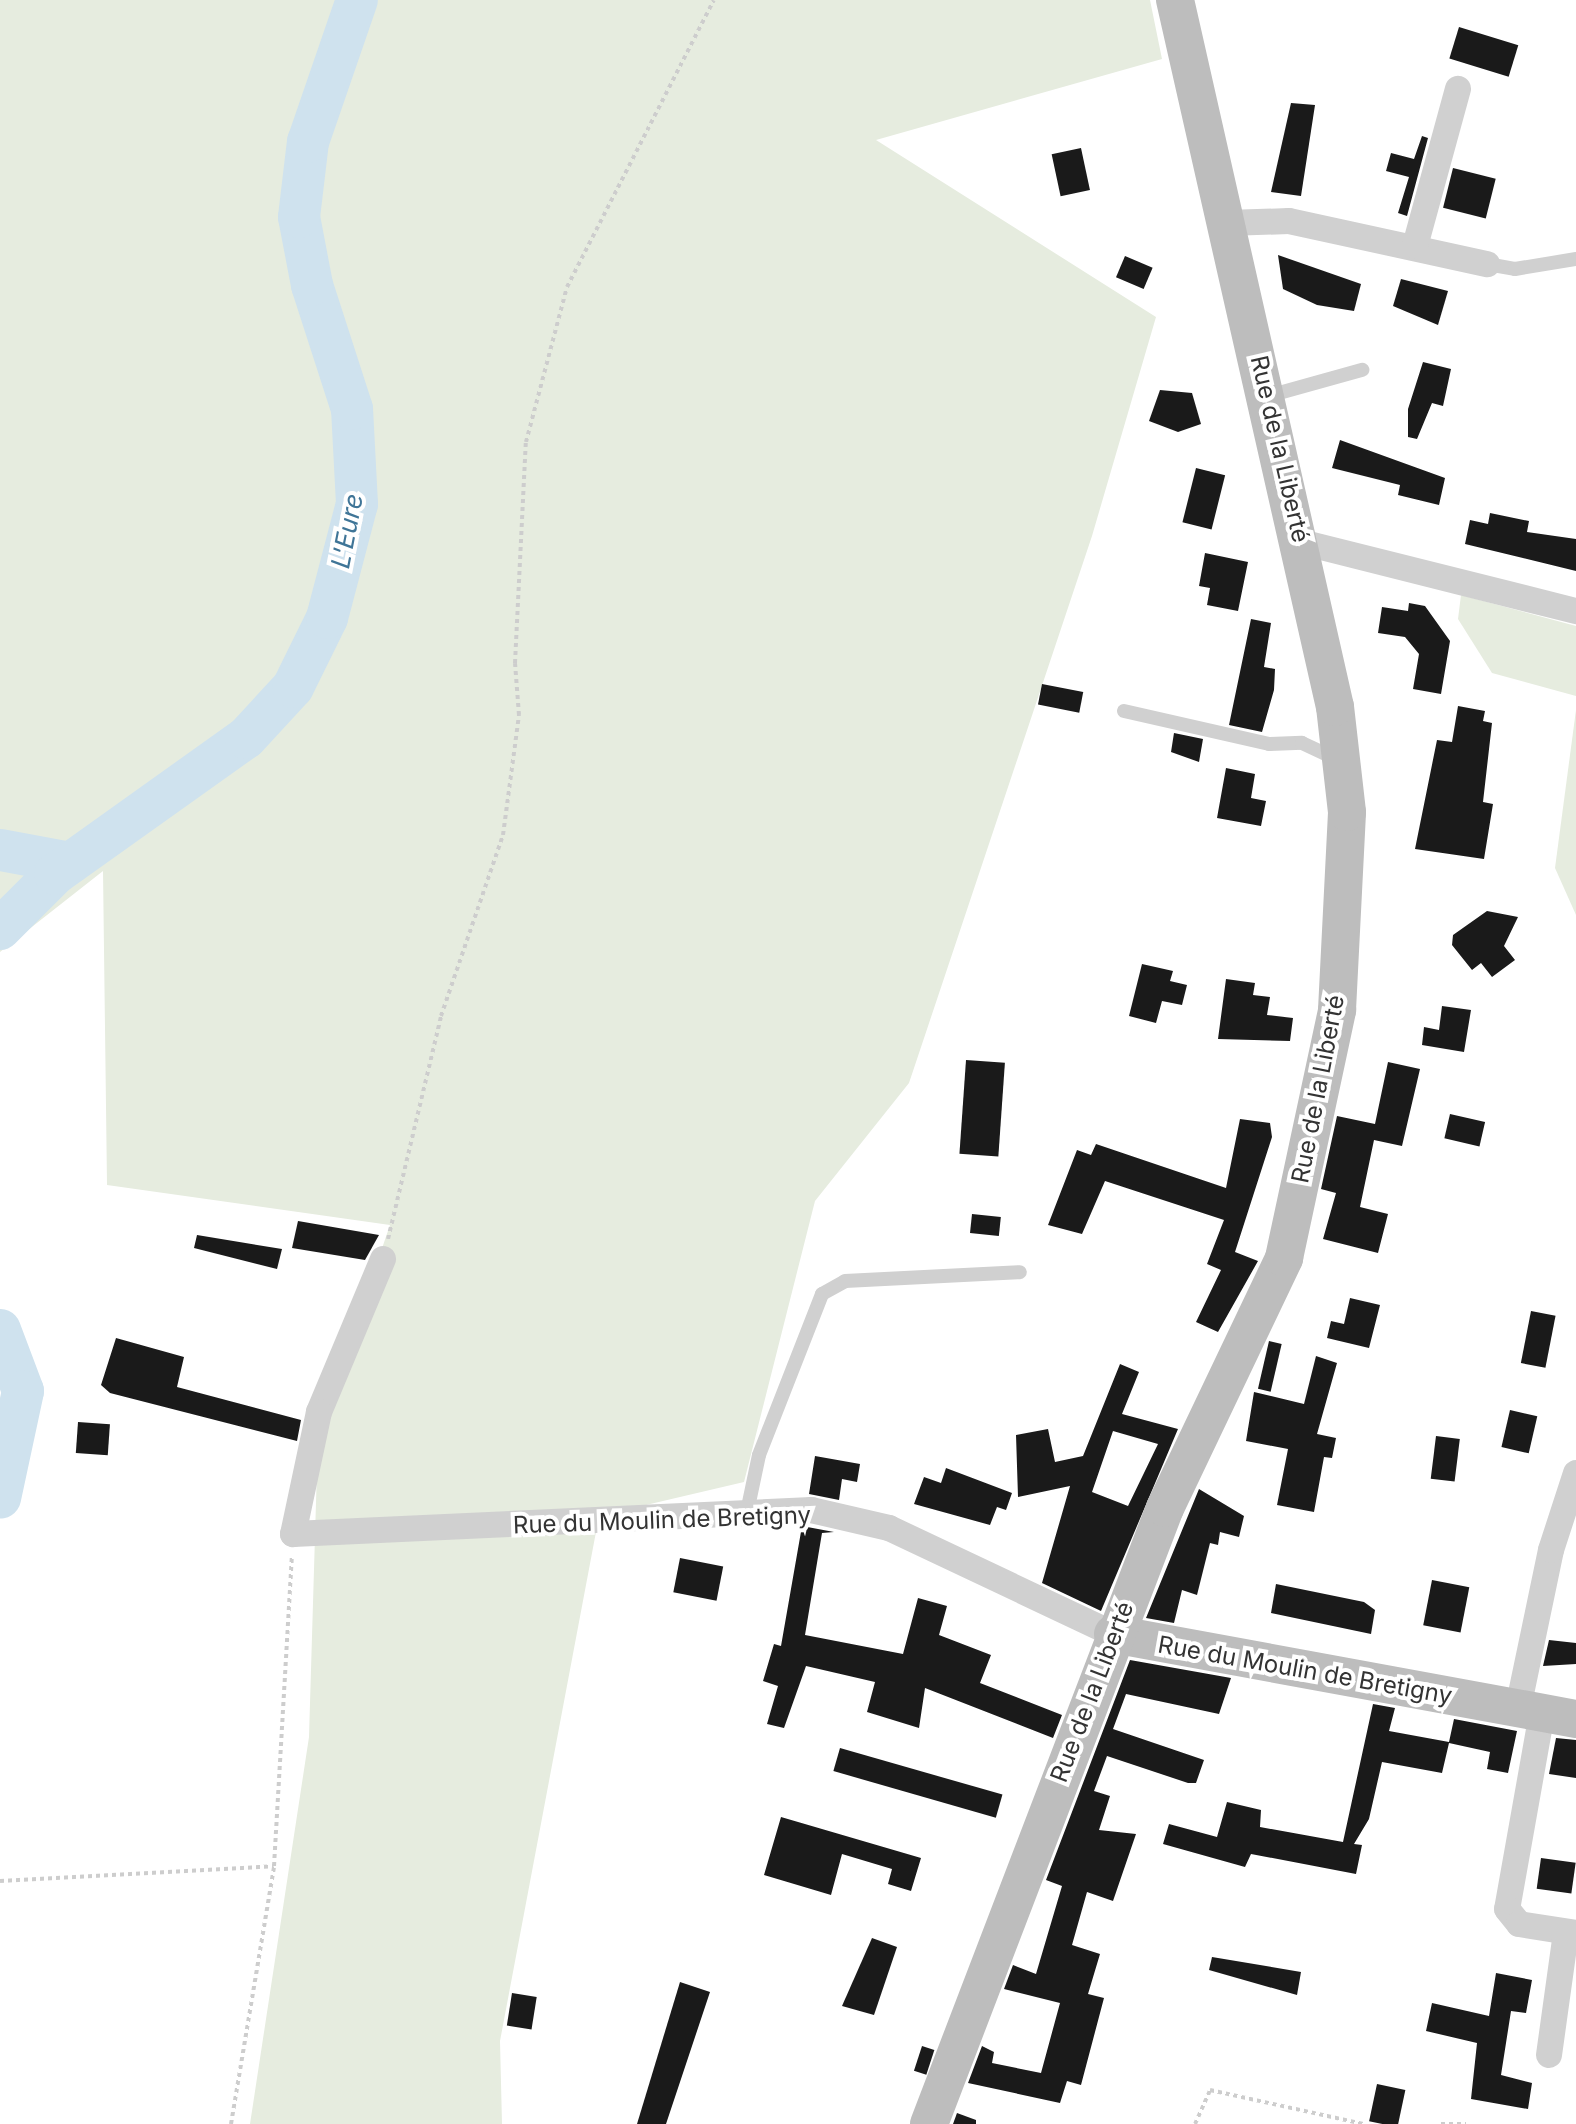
<!DOCTYPE html>
<meta charset="utf-8">
<style>
body{margin:0}
#map{position:relative;width:1576px;height:2124px;overflow:hidden;background:#fff;font-family:Inter,sans-serif}
div>[style]{position:absolute}
[style*='--x']{left:calc(var(--x)*1px);top:calc(var(--y)*1px);width:calc(var(--w)*1px);rotate:calc(var(--a)*1deg)}
.green>*{inset:0;background:#e6ecdf}
.river>*{height:42px;margin:-21px;padding:0 21px;transform-origin:21px;border-radius:21px;background:#cfe2ee}
.building>*{inset:0;background:#1a1a1a;transform-origin:0 0}
.path>*{height:4px;margin-top:-2px;transform-origin:0;background:repeating-linear-gradient(90deg,#cdcdcd 0 4px,transparent 0 8px)}
.lane>*{height:14px;margin:-7px;padding:0 7px;transform-origin:7px;border-radius:7px;background:#d0d0d0}
.street>*{height:26px;margin:-13px;padding:0 13px;transform-origin:13px;border-radius:13px;background:#d0d0d0}
.secondary>*{height:38px;margin:-19px;padding:0 19px;transform-origin:19px;border-radius:19px;background:#bdbdbd}
span{translate:-50% -50%;white-space:nowrap;text-align:center;line-height:1.15;-webkit-text-stroke:8px #fff;paint-order:stroke}
.street-label{font-size:24px;color:#333}
.water-label{font-size:26px;color:#3f7597;font-style:italic}
</style>
<div id="map">
<div class="green">
<div style="clip-path:polygon(0 0,1150px 0,1162px 59px,876px 140px,1156px 317px,1092px 536px,909px 1083px,815px 1201px,744px 1482px,599px 1516px,500px 2041px,502px 2124px,250px 2124px,309px 1737px,318px 1435px,390px 1225px,107px 1185px,103px 871px,0 952px)"></div>
<div style="clip-path:polygon(1461px 595px,1576px 626px,1576px 696px,1492px 673px,1458px 619px)"></div>
<div style="clip-path:polygon(1576px 710px,1576px 915px,1555px 868px)"></div>
</div>
<div class="river">
<div style="--x:0;--y:850;--w:71;--a:10.5"></div>
<div style="--x:0;--y:929;--w:78;--a:-45"></div>
<div style="--x:55;--y:874;--w:234;--a:-35.5"></div>
<div style="--x:246;--y:738;--w:69;--a:-47.3"></div>
<div style="--x:293;--y:687;--w:77;--a:-63.8"></div>
<div style="--x:327;--y:618;--w:118;--a:-75.3"></div>
<div style="--x:357;--y:504;--w:95;--a:-93"></div>
<div style="--x:352;--y:409;--w:130;--a:-107.9"></div>
<div style="--x:312;--y:285;--w:69;--a:-100.8"></div>
<div style="--x:299;--y:217;--w:76;--a:-83.2"></div>
<div style="--x:308;--y:142;--w:150;--a:-71"></div>
<div style="--x:0;--y:1330;--w:65;--a:69.3"></div>
<div style="--x:23;--y:1391;--w:109;--a:102.1"></div>
</div>
<div class="building">
<div style="left:1459px;top:27px;width:62px;height:33px;rotate:17deg"></div>
<div style="clip-path:polygon(1291px 103px,1315px 105px,1301px 196px,1271px 192px)"></div>
<div style="clip-path:polygon(1422px 136px,1428px 138px,1407px 216px,1398px 213px,1409px 177px,1386px 171px,1391px 153px,1414px 159px)"></div>
<div style="left:1081px;top:148px;width:43px;height:30px;rotate:78deg"></div>
<div style="left:1453px;top:168px;width:44px;height:41px;rotate:14deg"></div>
<div style="clip-path:polygon(1278px 255px,1361px 284px,1354px 311px,1317px 305px,1283px 289px)"></div>
<div style="left:1125px;top:256px;width:30px;height:23px;rotate:23deg"></div>
<div style="clip-path:polygon(1401px 279px,1448px 291px,1438px 325px,1393px 306px)"></div>
<div style="clip-path:polygon(1423px 362px,1451px 369px,1443px 406px,1432px 403px,1417px 439px,1408px 437px,1408px 409px)"></div>
<div style="clip-path:polygon(1160px 390px,1192px 393px,1201px 424px,1178px 432px,1149px 421px)"></div>
<div style="clip-path:polygon(1340px 440px,1445px 478px,1439px 505px,1398px 495px,1400px 485px,1332px 468px)"></div>
<div style="left:1196px;top:468px;width:30px;height:56px;rotate:14deg"></div>
<div style="clip-path:polygon(1490px 513px,1529px 521px,1527px 532px,1576px 539px,1576px 571px,1465px 544px,1470px 520px,1488px 524px)"></div>
<div style="clip-path:polygon(1205px 553px,1248px 562px,1238px 611px,1207px 605px,1210px 588px,1199px 586px)"></div>
<div style="clip-path:polygon(1409px 603px,1425px 606px,1450px 641px,1441px 694px,1413px 689px,1419px 654px,1405px 637px,1378px 633px,1382px 607px,1408px 611px)"></div>
<div style="clip-path:polygon(1251px 619px,1271px 623px,1264px 667px,1275px 669px,1274px 690px,1262px 732px,1229px 725px)"></div>
<div style="left:1042px;top:684px;width:42px;height:21px;rotate:11deg"></div>
<div style="clip-path:polygon(1458px 706px,1485px 711px,1483px 721px,1492px 723px,1483px 802px,1493px 804px,1484px 859px,1415px 849px,1437px 740px,1452px 742px)"></div>
<div style="clip-path:polygon(1174px 733px,1203px 739px,1199px 762px,1171px 752px)"></div>
<div style="clip-path:polygon(1226px 768px,1255px 774px,1251px 798px,1266px 801px,1261px 826px,1217px 818px)"></div>
<div style="clip-path:polygon(1487px 911px,1518px 917px,1504px 946px,1515px 960px,1492px 977px,1481px 963px,1472px 970px,1452px 945px,1453px 935px)"></div>
<div style="clip-path:polygon(1142px 964px,1173px 971px,1170px 981px,1187px 985px,1182px 1005px,1162px 1001px,1156px 1023px,1129px 1016px)"></div>
<div style="clip-path:polygon(1226px 979px,1255px 983px,1253px 995px,1270px 997px,1267px 1015px,1293px 1018px,1290px 1041px,1218px 1039px)"></div>
<div style="clip-path:polygon(1442px 1006px,1471px 1010px,1464px 1052px,1422px 1045px,1424px 1027px,1439px 1030px)"></div>
<div style="left:966px;top:1060px;width:39px;height:94px;rotate:4deg"></div>
<div style="clip-path:polygon(1388px 1062px,1420px 1069px,1402px 1146px,1374px 1140px,1360px 1207px,1388px 1214px,1378px 1253px,1323px 1239px,1336px 1193px,1321px 1189px,1337px 1116px,1375px 1124px)"></div>
<div style="left:1450px;top:1114px;width:36px;height:25px;rotate:13deg"></div>
<div style="clip-path:polygon(1240px 1119px,1270px 1123px,1272px 1137px,1235px 1252px,1258px 1261px,1218px 1332px,1196px 1322px,1221px 1270px,1207px 1264px,1224px 1220px,1105px 1181px,1082px 1234px,1048px 1225px,1077px 1150px,1091px 1155px,1096px 1144px,1226px 1188px)"></div>
<div style="left:972px;top:1214px;width:29px;height:19px;rotate:6deg"></div>
<div style="clip-path:polygon(298px 1221px,379px 1235px,365px 1260px,292px 1248px)"></div>
<div style="clip-path:polygon(197px 1235px,282px 1249px,277px 1269px,194px 1248px)"></div>
<div style="clip-path:polygon(1350px 1298px,1380px 1305px,1369px 1348px,1327px 1338px,1331px 1321px,1344px 1324px)"></div>
<div style="left:1531px;top:1311px;width:25px;height:53px;rotate:11deg"></div>
<div style="clip-path:polygon(116px 1338px,184px 1357px,177px 1387px,301px 1420px,297px 1441px,110px 1393px,101px 1385px)"></div>
<div style="left:1269px;top:1341px;width:13px;height:49px;rotate:13deg"></div>
<div style="clip-path:polygon(1316px 1356px,1337px 1363px,1317px 1434px,1336px 1438px,1332px 1458px,1324px 1457px,1314px 1512px,1277px 1505px,1288px 1449px,1246px 1441px,1254px 1392px,1304px 1404px)"></div>
<div style="clip-path:polygon(evenodd,1120px 1364px,1139px 1372px,1122px 1414px,1178px 1429px,1101px 1611px,1042px 1583px,1070px 1486px,1018px 1497px,1016px 1435px,1048px 1429px,1055px 1462px,1083px 1456px,1120px 1364px,1113px 1431px,1158px 1444px,1128px 1506px,1092px 1492px,1113px 1431px)"></div>
<div style="left:1510px;top:1410px;width:28px;height:38px;rotate:13deg"></div>
<div style="left:78px;top:1422px;width:32px;height:31px;rotate:4deg"></div>
<div style="left:1436px;top:1436px;width:24px;height:43px;rotate:7deg"></div>
<div style="clip-path:polygon(815px 1456px,860px 1464px,857px 1482px,842px 1479px,839px 1500px,809px 1494px)"></div>
<div style="clip-path:polygon(946px 1468px,1012px 1493px,1006px 1510px,997px 1507px,990px 1525px,914px 1504px,924px 1477px,941px 1483px)"></div>
<div style="clip-path:polygon(1199px 1489px,1244px 1516px,1239px 1537px,1220px 1532px,1218px 1545px,1210px 1543px,1197px 1595px,1182px 1590px,1174px 1623px,1146px 1618px)"></div>
<div style="clip-path:polygon(802px 1526px,834px 1532px,822px 1533px,805px 1635px,903px 1654px,918px 1598px,947px 1606px,939px 1635px,991px 1655px,980px 1683px,1062px 1715px,1053px 1738px,925px 1688px,919px 1728px,867px 1712px,875px 1682px,806px 1666px,784px 1728px,767px 1724px,778px 1686px,763px 1681px,774px 1644px,781px 1646px)"></div>
<div style="left:680px;top:1558px;width:44px;height:35px;rotate:11deg"></div>
<div style="left:1432px;top:1580px;width:38px;height:46px;rotate:11deg"></div>
<div style="clip-path:polygon(1276px 1584px,1364px 1602px,1375px 1610px,1371px 1634px,1271px 1613px)"></div>
<div style="clip-path:polygon(1549px 1640px,1576px 1643px,1576px 1664px,1543px 1666px)"></div>
<div style="clip-path:polygon(1130px 1660px,1231px 1678px,1219px 1714px,1126px 1694px,1113px 1729px,1204px 1760px,1196px 1783px,1188px 1783px,1107px 1756px,1094px 1791px,1110px 1796px,1099px 1830px,1136px 1834px,1113px 1901px,1087px 1892px,1072px 1945px,1100px 1954px,1088px 1994px,1104px 1998px,1081px 2085px,1067px 2081px,1060px 2103px,968px 2083px,982px 2046px,994px 2052px,992px 2063px,1041px 2073px,1060px 2003px,1004px 1989px,1013px 1965px,1036px 1974px,1062px 1886px,1046px 1880px)"></div>
<div style="clip-path:polygon(1373px 1704px,1395px 1708px,1389px 1731px,1449px 1742px,1454px 1719px,1517px 1731px,1508px 1773px,1487px 1769px,1490px 1752px,1449px 1743px,1442px 1773px,1382px 1762px,1369px 1819px,1354px 1844px,1362px 1845px,1356px 1874px,1251px 1854px,1245px 1867px,1163px 1844px,1169px 1824px,1217px 1837px,1227px 1802px,1261px 1810px,1260px 1827px,1343px 1842px)"></div>
<div style="clip-path:polygon(1556px 1738px,1576px 1740px,1576px 1778px,1549px 1774px)"></div>
<div style="left:840px;top:1748px;width:169px;height:24px;rotate:16deg"></div>
<div style="clip-path:polygon(781px 1817px,921px 1858px,911px 1891px,888px 1884px,892px 1869px,842px 1854px,831px 1895px,764px 1875px)"></div>
<div style="left:1541px;top:1858px;width:35px;height:31px;rotate:8deg"></div>
<div style="clip-path:polygon(872px 1938px,897px 1947px,874px 2015px,842px 2006px)"></div>
<div style="clip-path:polygon(1212px 1957px,1301px 1972px,1297px 1995px,1209px 1970px)"></div>
<div style="clip-path:polygon(1496px 1973px,1532px 1980px,1526px 2013px,1511px 2011px,1501px 2075px,1532px 2083px,1528px 2109px,1471px 2099px,1477px 2043px,1426px 2031px,1432px 2003px,1489px 2016px)"></div>
<div style="clip-path:polygon(680px 1982px,710px 1992px,666px 2124px,637px 2124px)"></div>
<div style="left:512px;top:1993px;width:25px;height:33px;rotate:9deg"></div>
<div style="left:922px;top:2046px;width:13px;height:26px;rotate:18deg"></div>
<div style="left:1377px;top:2084px;width:29px;height:38px;rotate:12deg"></div>
<div style="clip-path:polygon(957px 2113px,976px 2120px,976px 2124px,953px 2124px)"></div>
</div>
<div class="path">
<div style="--x:388;--y:1239;--w:229;--a:-76.6"></div>
<div style="--x:441;--y:1016;--w:191;--a:-71.1"></div>
<div style="--x:503;--y:835;--w:121;--a:-82.4"></div>
<div style="--x:519;--y:715;--w:52;--a:-94.4"></div>
<div style="--x:515;--y:663;--w:221;--a:-87.2"></div>
<div style="--x:526;--y:442;--w:160;--a:-75.2"></div>
<div style="--x:567;--y:287;--w:322;--a:-62.9"></div>
<div style="--x:0;--y:1881;--w:274;--a:-3.1"></div>
<div style="--x:274;--y:1866;--w:311;--a:-86.7"></div>
<div style="--x:231;--y:2124;--w:262;--a:-80.5"></div>
<div style="--x:1195;--y:2124;--w:37;--a:-66"></div>
<div style="--x:1210;--y:2090;--w:157;--a:12.5"></div>
<div style="--x:1441;--y:2124;--w:25;--a:0"></div>
</div>
<div class="lane">
<div style="--x:1487;--y:264;--w:28;--a:10"></div>
<div style="--x:1515;--y:269;--w:62;--a:-9.3"></div>
<div style="--x:1268;--y:396;--w:98;--a:-15.5"></div>
<div style="--x:1124;--y:711;--w:149;--a:12.8"></div>
<div style="--x:1269;--y:744;--w:33;--a:-2"></div>
<div style="--x:1302;--y:743;--w:38;--a:25"></div>
<div style="--x:747;--y:1512;--w:58;--a:-78.1"></div>
<div style="--x:759;--y:1455;--w:173;--a:-68.6"></div>
<div style="--x:822;--y:1294;--w:26;--a:-29"></div>
<div style="--x:845;--y:1281;--w:175;--a:-2.9"></div>
</div>
<div class="street">
<div style="--x:1227;--y:223;--w:62;--a:-1.8"></div>
<div style="--x:1289;--y:221;--w:203;--a:12.3"></div>
<div style="--x:1415;--y:246;--w:163;--a:-74.7"></div>
<div style="--x:1301;--y:542;--w:284;--a:14.1"></div>
<div style="--x:383;--y:1259;--w:166;--a:112.7"></div>
<div style="--x:319;--y:1412;--w:125;--a:102"></div>
<div style="--x:293;--y:1534;--w:519;--a:-2.65"></div>
<div style="--x:811;--y:1510;--w:80;--a:13"></div>
<div style="--x:889;--y:1528;--w:248;--a:25.3"></div>
<div style="--x:1518;--y:1708;--w:161;--a:-78.2"></div>
<div style="--x:1551;--y:1550;--w:81;--a:-72"></div>
<div style="--x:1542;--y:1713;--w:199;--a:100.1"></div>
<div style="--x:1507;--y:1909;--w:19;--a:51"></div>
<div style="--x:1519;--y:1924;--w:58;--a:9"></div>
<div style="--x:1549;--y:2055;--w:124;--a:-82.1"></div>
</div>
<div class="secondary">
<div style="--x:1113;--y:1634;--w:471;--a:10.4"></div>
<div style="--x:929;--y:2124;--w:660;--a:-69.04"></div>
<div style="--x:1165;--y:1508;--w:277;--a:-64.5"></div>
<div style="--x:1284;--y:1258;--w:254;--a:-77.9"></div>
<div style="--x:1337;--y:1010;--w:198;--a:-87.1"></div>
<div style="--x:1347;--y:812;--w:106;--a:-96.5"></div>
<div style="--x:1335;--y:707;--w:725;--a:-102.75"></div>
</div>
<div class="street-label">
<span style="left:1280px;top:449px;rotate:77deg">Rue de la Liberté</span>
<span style="left:1318px;top:1089px;rotate:-79deg">Rue de la Liberté</span>
<span style="left:662px;top:1520px;rotate:-2deg">Rue du Moulin de Bretigny</span>
<span style="left:1305px;top:1670px;rotate:10deg">Rue du Moulin de Bretigny</span>
<span style="left:1092px;top:1692px;rotate:-69deg">Rue de la Liberté</span>
</div>
<div class="water-label">
<span style="left:347px;top:531px;rotate:-79deg">L'Eure</span>
</div>
</div>
